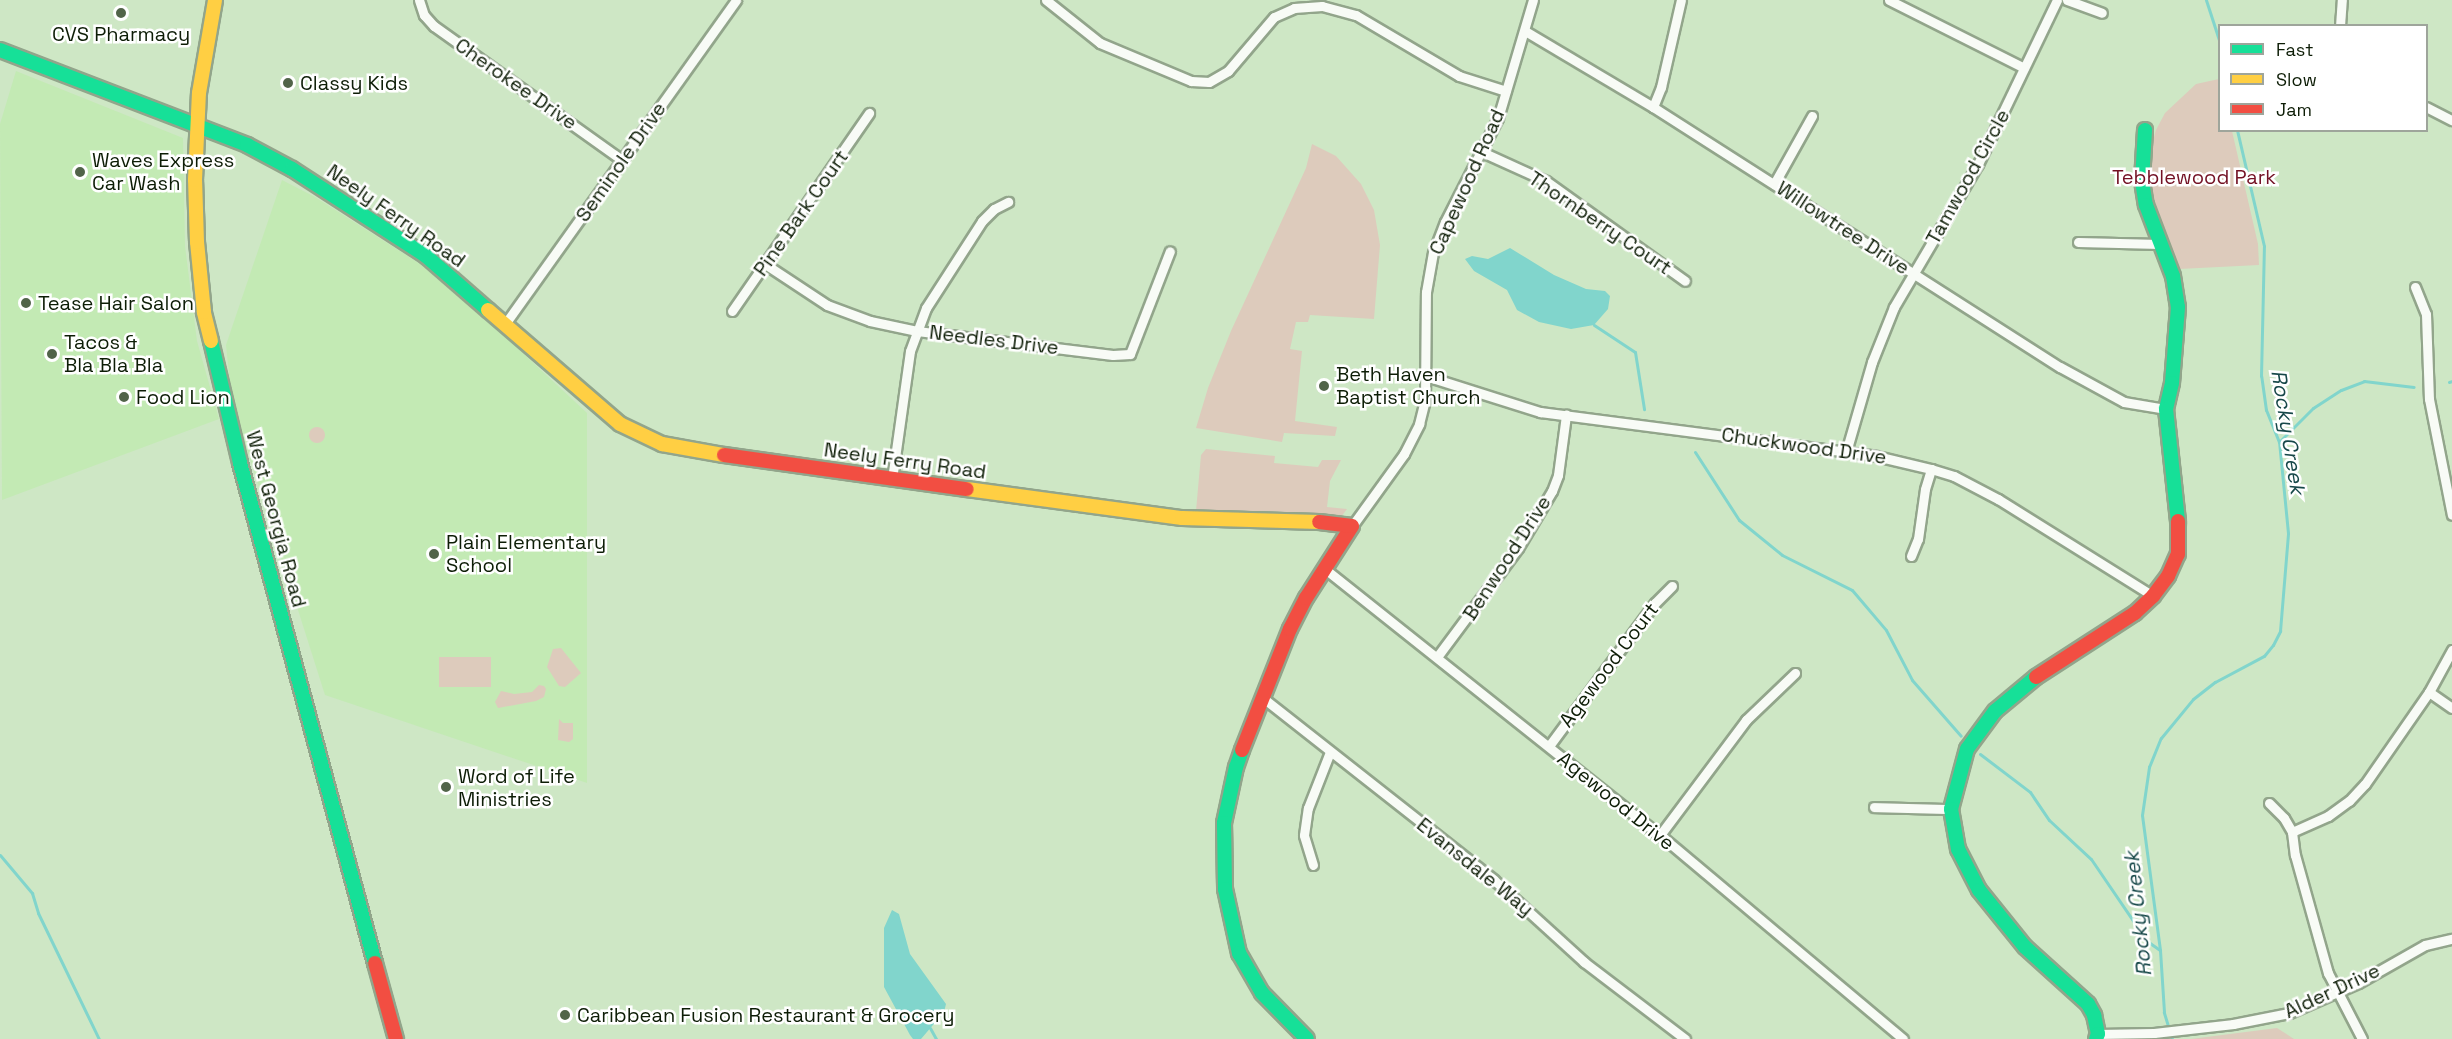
<!DOCTYPE html>
<style>
body{margin:0}
#map{position:relative;width:2452px;height:1039px;overflow:hidden;background:#cee7c5;font-family:"Space Grotesk",sans-serif}
div>[style]{position:absolute}
[style*='--x']{left:calc(var(--x)*1px);top:calc(var(--y)*1px);width:calc(var(--w)*1px);rotate:calc(var(--a)*1deg)}
.built>*{inset:0;background:#c3eab4}
.green>*{inset:0;background:#ddcbbc;transform-origin:0 0}
.round{border-radius:50%}
.water>*{inset:0;background:#81d5cc}
.stream>*{height:3px;margin:-1.5px;padding:0 1.5px;transform-origin:1.5px;border-radius:1.5px;background:#81d5cc}
.roads{filter:drop-shadow(2px 0 #92a58b) drop-shadow(-2px 0 #92a58b) drop-shadow(0 2px #92a58b) drop-shadow(0 -2px #92a58b)}
.street>*{height:9px;margin:-4.5px;padding:0 4.5px;transform-origin:4.5px;border-radius:4.5px;background:#f8fbf6}
.fast>*{height:14px;margin:-7px;padding:0 7px;transform-origin:7px;border-radius:7px;background:#16e098}
.slow>*{height:14px;margin:-7px;padding:0 7px;transform-origin:7px;border-radius:7px;background:#ffcf43}
.jam>*{height:14px;margin:-7px;padding:0 7px;transform-origin:7px;border-radius:7px;background:#f24e42}
.dots>*{width:16px;height:16px;translate:-50% -50%;box-sizing:border-box;border:3px solid #fff;border-radius:50%}
span{translate:-50% -50%;white-space:nowrap;text-align:center;line-height:1.15;-webkit-text-stroke:5px #fff;paint-order:stroke}
.poi-label{font-size:20px;color:#0d1d06}
.left{translate:0 -50%;text-align:left}
.street-label{font-size:20px;color:#0d1d06}
.park-label{font-size:20px;color:#731124}
.water-label{font-size:21px;color:#174849;font-style:italic}
.legend{position:absolute;left:2218px;top:24px;width:210px;height:108px;box-sizing:border-box;background:#fff;border:2px solid #9ea59b;margin:0;padding:8px 10px;list-style:none;font-size:18px;color:#0d1d06}
.legend li{display:flex;align-items:center;gap:12px;height:30px}
.legend b{width:30px;border:2px solid #9ea59b}
</style>
<div id="map">
<div class="built">
<div style="clip-path:polygon(16px 71px,183px 138px,185px 246px,197px 341px,219px 419px,2px 500px,0 124px)"></div>
<div style="clip-path:polygon(282px 180px,315px 197px,420px 264px,513px 344px,587px 413px,587px 783px,325px 695px,232px 402px,226px 345px)"></div>
</div>
<div class="green">
<div style="clip-path:polygon(2219px 79px,2220px 130px,2232px 131px,2258px 244px,2259px 265px,2179px 269px,2160px 226px,2148px 181px,2149px 155px,2156px 130px,2165px 113px,2196px 84px)"></div>
<div style="clip-path:polygon(1312px 144px,1336px 156px,1361px 184px,1374px 210px,1380px 245px,1374px 319px,1310px 315px,1308px 322px,1296px 322px,1290px 349px,1302px 351px,1295px 421px,1337px 427px,1335px 436px,1284px 433px,1282px 442px,1196px 428px,1208px 388px,1231px 331px,1306px 168px)"></div>
<div class="round" style="left:309px;top:427px;width:16px;height:16px"></div>
<div style="clip-path:polygon(1206px 449px,1275px 456px,1274px 463px,1318px 467px,1322px 460px,1341px 460px,1330px 481px,1327px 507px,1347px 509px,1341px 517px,1196px 511px,1201px 455px)"></div>
<div style="clip-path:polygon(561px 648px,581px 673px,565px 687px,559px 686px,547px 667px,553px 649px)"></div>
<div style="left:439px;top:657px;width:52px;height:30px"></div>
<div style="clip-path:polygon(539px 685px,544px 686px,546px 689px,544px 697px,536px 701px,498px 708px,495px 702px,501px 691px,514px 694px,532px 692px)"></div>
<div style="clip-path:polygon(559px 719px,563px 723px,573px 723px,573px 739px,569px 742px,558px 740px)"></div>
<div style="clip-path:polygon(2277px 1028px,2294px 1039px,2191px 1039px)"></div>
</div>
<div class="water">
<div style="clip-path:polygon(1510px 248px,1554px 275px,1586px 289px,1605px 291px,1610px 296px,1608px 309px,1594px 325px,1571px 329px,1539px 322px,1517px 310px,1507px 290px,1474px 271px,1465px 259px,1472px 256px,1488px 259px)"></div>
<div style="clip-path:polygon(892px 910px,899px 914px,910px 954px,946px 1004px,944px 1012px,921px 1039px,913px 1039px,910px 1035px,884px 987px,884px 928px)"></div>
</div>
<div class="stream">
<div style="--x:2206;--y:0;--w:45;--a:72"></div>
<div style="--x:1594;--y:325;--w:49;--a:33.4"></div>
<div style="--x:1635;--y:352;--w:58;--a:81"></div>
<div style="--x:2449;--y:382;--w:3;--a:-18"></div>
<div style="--x:2279;--y:442;--w:48;--a:-45"></div>
<div style="--x:2313;--y:408;--w:33;--a:-33"></div>
<div style="--x:2341;--y:390;--w:25;--a:-21"></div>
<div style="--x:2364;--y:381;--w:50;--a:6.8"></div>
<div style="--x:1695;--y:452;--w:81;--a:57.1"></div>
<div style="--x:1739;--y:520;--w:55;--a:39.1"></div>
<div style="--x:1782;--y:555;--w:78;--a:26.6"></div>
<div style="--x:1852;--y:590;--w:52;--a:49.6"></div>
<div style="--x:1886;--y:630;--w:56;--a:62.5"></div>
<div style="--x:1912;--y:680;--w:74;--a:48.8"></div>
<div style="--x:1980;--y:754;--w:63;--a:37.2"></div>
<div style="--x:2030;--y:792;--w:34;--a:56"></div>
<div style="--x:2049;--y:820;--w:57;--a:42.9"></div>
<div style="--x:2091;--y:859;--w:99;--a:55.7"></div>
<div style="--x:2147;--y:941;--w:16;--a:35"></div>
<div style="--x:0;--y:855;--w:50;--a:49.9"></div>
<div style="--x:32;--y:893;--w:21;--a:73"></div>
<div style="--x:38;--y:913;--w:140;--a:64.2"></div>
<div style="--x:930;--y:1028;--w:13;--a:61"></div>
<div style="--x:2172;--y:1039;--w:28;--a:-107"></div>
<div style="--x:2164;--y:1012;--w:62;--a:-93.7"></div>
<div style="--x:2160;--y:950;--w:136;--a:-97.6"></div>
<div style="--x:2142;--y:815;--w:49;--a:-81.7"></div>
<div style="--x:2149;--y:767;--w:31;--a:-68"></div>
<div style="--x:2161;--y:738;--w:50;--a:-50.6"></div>
<div style="--x:2193;--y:699;--w:28;--a:-38"></div>
<div style="--x:2215;--y:682;--w:55;--a:-28"></div>
<div style="--x:2264;--y:656;--w:14;--a:-51"></div>
<div style="--x:2273;--y:645;--w:16;--a:-63"></div>
<div style="--x:2280;--y:631;--w:98;--a:-85.3"></div>
<div style="--x:2288;--y:533;--w:91;--a:-95.6"></div>
<div style="--x:2279;--y:442;--w:35;--a:-112"></div>
<div style="--x:2266;--y:410;--w:34;--a:-98"></div>
<div style="--x:2261;--y:376;--w:130;--a:-88.7"></div>
<div style="--x:2264;--y:246;--w:119;--a:-103.1"></div>
</div>
<div class="roads">
<div class="street">
<div style="--x:419;--y:0;--w:16;--a:72"></div>
<div style="--x:424;--y:15;--w:15;--a:48"></div>
<div style="--x:434;--y:26;--w:231;--a:35.5"></div>
<div style="--x:1046;--y:0;--w:69;--a:38.5"></div>
<div style="--x:1100;--y:43;--w:99;--a:22.7"></div>
<div style="--x:1191;--y:81;--w:18;--a:3"></div>
<div style="--x:1209;--y:82;--w:22;--a:-30"></div>
<div style="--x:1228;--y:71;--w:71;--a:-49.6"></div>
<div style="--x:1274;--y:17;--w:22;--a:-24"></div>
<div style="--x:1294;--y:8;--w:28;--a:-4"></div>
<div style="--x:1322;--y:6;--w:35;--a:15"></div>
<div style="--x:1356;--y:15;--w:120;--a:30.6"></div>
<div style="--x:1459;--y:76;--w:49;--a:17.7"></div>
<div style="--x:1889;--y:0;--w:151;--a:26.7"></div>
<div style="--x:2067;--y:0;--w:37;--a:20"></div>
<div style="--x:2340;--y:26;--w:26;--a:-86"></div>
<div style="--x:1525;--y:31;--w:149;--a:30.7"></div>
<div style="--x:1653;--y:107;--w:483;--a:32.6"></div>
<div style="--x:2060;--y:367;--w:73;--a:28.7"></div>
<div style="--x:2124;--y:402;--w:43;--a:9.5"></div>
<div style="--x:1653;--y:107;--w:22;--a:-68"></div>
<div style="--x:1661;--y:87;--w:89;--a:-77.1"></div>
<div style="--x:2426;--y:107;--w:29;--a:27"></div>
<div style="--x:1482;--y:152;--w:70;--a:24.4"></div>
<div style="--x:1546;--y:181;--w:171;--a:35.7"></div>
<div style="--x:1774;--y:184;--w:78;--a:-60.8"></div>
<div style="--x:2078;--y:242;--w:82;--a:1.4"></div>
<div style="--x:765;--y:264;--w:74;--a:33.5"></div>
<div style="--x:827;--y:305;--w:46;--a:20.4"></div>
<div style="--x:870;--y:321;--w:48;--a:12"></div>
<div style="--x:917;--y:331;--w:197;--a:7"></div>
<div style="--x:1113;--y:355;--w:17;--a:-3"></div>
<div style="--x:1130;--y:354;--w:110;--a:-68.8"></div>
<div style="--x:2415;--y:287;--w:29;--a:68"></div>
<div style="--x:2426;--y:314;--w:85;--a:88"></div>
<div style="--x:2429;--y:399;--w:118;--a:78.8"></div>
<div style="--x:732;--y:311;--w:241;--a:-55.3"></div>
<div style="--x:505;--y:324;--w:398;--a:-54.5"></div>
<div style="--x:1426;--y:376;--w:120;--a:17.5"></div>
<div style="--x:1540;--y:412;--w:335;--a:7.4"></div>
<div style="--x:1872;--y:455;--w:61;--a:13.3"></div>
<div style="--x:1931;--y:469;--w:24;--a:17"></div>
<div style="--x:1954;--y:476;--w:50;--a:27.6"></div>
<div style="--x:1998;--y:499;--w:183;--a:32"></div>
<div style="--x:1846;--y:452;--w:94;--a:-73.9"></div>
<div style="--x:1872;--y:362;--w:59;--a:-68.2"></div>
<div style="--x:1894;--y:307;--w:166;--a:-59.6"></div>
<div style="--x:1978;--y:164;--w:182;--a:-64.3"></div>
<div style="--x:892;--y:479;--w:129;--a:-82"></div>
<div style="--x:910;--y:351;--w:46;--a:-69.6"></div>
<div style="--x:926;--y:308;--w:103;--a:-57.2"></div>
<div style="--x:982;--y:221;--w:17;--a:-45"></div>
<div style="--x:994;--y:209;--w:16;--a:-27"></div>
<div style="--x:1352;--y:526;--w:89;--a:-54.2"></div>
<div style="--x:1404;--y:454;--w:34;--a:-63"></div>
<div style="--x:1419;--y:424;--w:25;--a:-76"></div>
<div style="--x:1425;--y:400;--w:108;--a:-89.5"></div>
<div style="--x:1426;--y:292;--w:40;--a:-80"></div>
<div style="--x:1433;--y:253;--w:33;--a:-69"></div>
<div style="--x:1445;--y:222;--w:117;--a:-63"></div>
<div style="--x:1498;--y:118;--w:123;--a:-73.5"></div>
<div style="--x:1911;--y:556;--w:18;--a:-68"></div>
<div style="--x:1918;--y:539;--w:50;--a:-82"></div>
<div style="--x:1925;--y:489;--w:21;--a:-73"></div>
<div style="--x:1325;--y:569;--w:428;--a:38.5"></div>
<div style="--x:1660;--y:835;--w:317;--a:40"></div>
<div style="--x:1437;--y:657;--w:136;--a:-53.4"></div>
<div style="--x:1518;--y:548;--w:66;--a:-59.2"></div>
<div style="--x:1552;--y:491;--w:17;--a:-69"></div>
<div style="--x:1558;--y:475;--w:61;--a:-82.4"></div>
<div style="--x:2429;--y:692;--w:28;--a:35"></div>
<div style="--x:1263;--y:698;--w:294;--a:38.2"></div>
<div style="--x:1494;--y:880;--w:122;--a:42.3"></div>
<div style="--x:1584;--y:962;--w:127;--a:37.3"></div>
<div style="--x:1549;--y:746;--w:178;--a:-53.5"></div>
<div style="--x:1655;--y:603;--w:24;--a:-45"></div>
<div style="--x:2269;--y:803;--w:21;--a:45"></div>
<div style="--x:2284;--y:818;--w:16;--a:60"></div>
<div style="--x:2292;--y:832;--w:23;--a:83"></div>
<div style="--x:2295;--y:855;--w:123;--a:74.4"></div>
<div style="--x:2328;--y:973;--w:74;--a:62.7"></div>
<div style="--x:1874;--y:807;--w:77;--a:1.5"></div>
<div style="--x:2292;--y:832;--w:39;--a:-24"></div>
<div style="--x:2328;--y:816;--w:26;--a:-36"></div>
<div style="--x:2349;--y:801;--w:23;--a:-47"></div>
<div style="--x:2365;--y:784;--w:112;--a:-55.2"></div>
<div style="--x:2429;--y:692;--w:48;--a:-61.3"></div>
<div style="--x:1660;--y:835;--w:144;--a:-53.2"></div>
<div style="--x:1746;--y:720;--w:68;--a:-43.8"></div>
<div style="--x:1313;--y:865;--w:31;--a:-107"></div>
<div style="--x:1304;--y:835;--w:27;--a:-82"></div>
<div style="--x:1308;--y:808;--w:60;--a:-68.6"></div>
<div style="--x:2098;--y:1034;--w:56;--a:-1"></div>
<div style="--x:2154;--y:1033;--w:80;--a:-6.5"></div>
<div style="--x:2233;--y:1024;--w:57;--a:-11.1"></div>
<div style="--x:2289;--y:1013;--w:75;--a:-23.5"></div>
<div style="--x:2358;--y:983;--w:77;--a:-29.6"></div>
<div style="--x:2425;--y:945;--w:28;--a:-13"></div>
</div>
<div class="fast">
<div style="--x:0;--y:50;--w:265;--a:21"></div>
<div style="--x:247;--y:145;--w:51;--a:28.1"></div>
<div style="--x:292;--y:169;--w:160;--a:33"></div>
<div style="--x:426;--y:256;--w:82;--a:41.1"></div>
<div style="--x:2145;--y:130;--w:51;--a:93.4"></div>
<div style="--x:2142;--y:181;--w:24;--a:81"></div>
<div style="--x:2146;--y:205;--w:76;--a:69.2"></div>
<div style="--x:2173;--y:276;--w:31;--a:81"></div>
<div style="--x:2178;--y:307;--w:76;--a:94.5"></div>
<div style="--x:2172;--y:383;--w:27;--a:103"></div>
<div style="--x:2166;--y:409;--w:113;--a:83.9"></div>
<div style="--x:211;--y:341;--w:125;--a:76.6"></div>
<div style="--x:240;--y:463;--w:518;--a:74.89"></div>
<div style="--x:2036;--y:677;--w:53;--a:140.3"></div>
<div style="--x:1995;--y:711;--w:47;--a:126.4"></div>
<div style="--x:1967;--y:749;--w:62;--a:104.9"></div>
<div style="--x:1951;--y:809;--w:41;--a:80.1"></div>
<div style="--x:1958;--y:849;--w:46;--a:62.9"></div>
<div style="--x:1979;--y:890;--w:73;--a:51.1"></div>
<div style="--x:2025;--y:947;--w:85;--a:42.1"></div>
<div style="--x:2088;--y:1004;--w:13;--a:61"></div>
<div style="--x:2094;--y:1015;--w:19;--a:78"></div>
<div style="--x:2098;--y:1034;--w:5;--a:112"></div>
<div style="--x:1242;--y:750;--w:18;--a:109"></div>
<div style="--x:1236;--y:767;--w:57;--a:102.1"></div>
<div style="--x:1224;--y:823;--w:66;--a:89.1"></div>
<div style="--x:1225;--y:889;--w:66;--a:77.7"></div>
<div style="--x:1239;--y:953;--w:46;--a:60.1"></div>
<div style="--x:1262;--y:993;--w:64;--a:45.6"></div>
</div>
<div class="slow">
<div style="--x:488;--y:310;--w:174;--a:40.8"></div>
<div style="--x:620;--y:424;--w:47;--a:25.5"></div>
<div style="--x:662;--y:444;--w:63;--a:10.1"></div>
<div style="--x:211;--y:341;--w:30;--a:-104"></div>
<div style="--x:204;--y:312;--w:70;--a:-95.7"></div>
<div style="--x:197;--y:242;--w:62;--a:-91.8"></div>
<div style="--x:195;--y:180;--w:87;--a:-87.4"></div>
<div style="--x:199;--y:93;--w:94;--a:-80.2"></div>
<div style="--x:967;--y:489;--w:217;--a:7.7"></div>
<div style="--x:1182;--y:518;--w:137;--a:1.7"></div>
</div>
<div class="jam">
<div style="--x:724;--y:455;--w:245;--a:8"></div>
<div style="--x:2036;--y:677;--w:118;--a:-32.9"></div>
<div style="--x:2135;--y:613;--w:25;--a:-43"></div>
<div style="--x:2153;--y:596;--w:25;--a:-53"></div>
<div style="--x:2168;--y:576;--w:24;--a:-66"></div>
<div style="--x:2178;--y:554;--w:33;--a:-90"></div>
<div style="--x:1242;--y:750;--w:130;--a:-68.4"></div>
<div style="--x:1290;--y:629;--w:35;--a:-63"></div>
<div style="--x:1306;--y:598;--w:85;--a:-57.4"></div>
<div style="--x:1352;--y:526;--w:33;--a:-173"></div>
<div style="--x:375;--y:963;--w:79;--a:74.6"></div>
</div>
</div>
<div class="dots">
<div style="left:121px;top:13px;background:#516449"></div>
<div style="left:288px;top:83px;background:#516449"></div>
<div style="left:80px;top:172px;background:#516449"></div>
<div style="left:26px;top:303px;background:#516449"></div>
<div style="left:52px;top:354px;background:#516449"></div>
<div style="left:1324px;top:386px;background:#516449"></div>
<div style="left:124px;top:397px;background:#516449"></div>
<div style="left:434px;top:554px;background:#516449"></div>
<div style="left:446px;top:787px;background:#516449"></div>
<div style="left:565px;top:1015px;background:#516449"></div>
</div>
<div class="poi-label">
<span style="left:121px;top:34px">CVS Pharmacy</span>
<span class="left" style="left:300px;top:83px">Classy Kids</span>
<span class="left" style="left:92px;top:172px">Waves Express<br>Car Wash</span>
<span class="left" style="left:38px;top:303px">Tease Hair Salon</span>
<span class="left" style="left:64px;top:354px">Tacos &amp;<br>Bla Bla Bla</span>
<span class="left" style="left:1336px;top:386px">Beth Haven<br>Baptist Church</span>
<span class="left" style="left:136px;top:397px">Food Lion</span>
<span class="left" style="left:446px;top:554px">Plain Elementary<br>School</span>
<span class="left" style="left:458px;top:788px">Word of Life<br>Ministries</span>
<span class="left" style="left:577px;top:1015px">Caribbean Fusion Restaurant &amp; Grocery</span>
</div>
<div class="street-label">
<span style="left:516px;top:84px;rotate:35deg">Cherokee Drive</span>
<span style="left:621px;top:162px;rotate:-55deg">Seminole Drive</span>
<span style="left:1968px;top:177px;rotate:-61deg">Tamwood Circle</span>
<span style="left:1467px;top:182px;rotate:-66deg">Capewood Road</span>
<span style="left:801px;top:213px;rotate:-55deg">Pine Bark Court</span>
<span style="left:396px;top:216px;rotate:35deg">Neely Ferry Road</span>
<span style="left:1600px;top:223px;rotate:34deg">Thornberry Court</span>
<span style="left:1843px;top:228px;rotate:33deg">Willowtree Drive</span>
<span style="left:994px;top:340px;rotate:7deg">Needles Drive</span>
<span style="left:1804px;top:446px;rotate:8deg">Chuckwood Drive</span>
<span style="left:905px;top:461px;rotate:8deg">Neely Ferry Road</span>
<span style="left:276px;top:519px;rotate:75deg">West Georgia Road</span>
<span style="left:1507px;top:558px;rotate:-57deg">Benwood Drive</span>
<span style="left:1609px;top:665px;rotate:-53deg">Agewood Court</span>
<span style="left:1616px;top:801px;rotate:39deg">Agewood Drive</span>
<span style="left:1475px;top:867px;rotate:39deg">Evansdale Way</span>
<span style="left:2332px;top:991px;rotate:-25deg">Alder Drive</span>
</div>
<div class="park-label">
<span style="left:2194px;top:177px">Tebblewood Park</span>
</div>
<div class="water-label">
<span style="left:2288px;top:432px;rotate:81deg">Rocky Creek</span>
<span style="left:2138px;top:914px;rotate:-96deg">Rocky Creek</span>
</div>
<ul class="legend">
<li><b style="height:8px;background:#16e098"></b>Fast</li>
<li><b style="height:8px;background:#ffcf43"></b>Slow</li>
<li><b style="height:8px;background:#f24e42"></b>Jam</li>
</ul>
</div>
